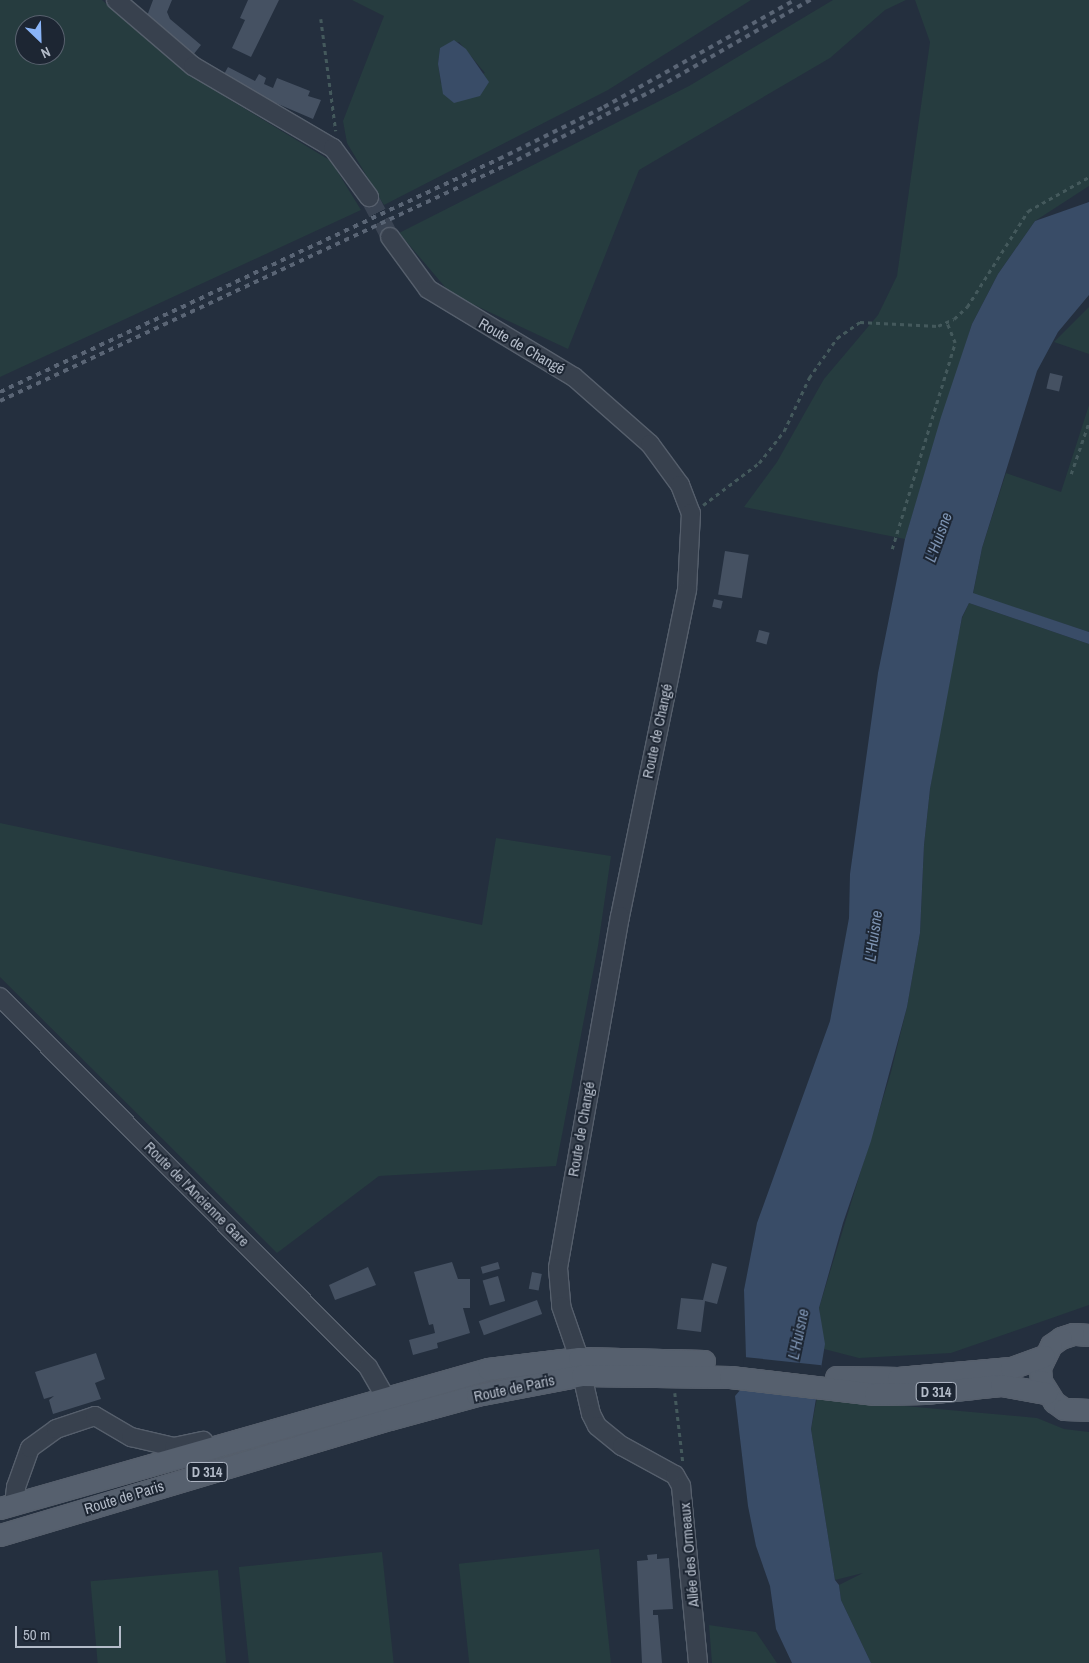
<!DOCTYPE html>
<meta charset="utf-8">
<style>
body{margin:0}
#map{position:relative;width:1089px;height:1663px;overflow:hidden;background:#242f3e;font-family:"Archivo Narrow",sans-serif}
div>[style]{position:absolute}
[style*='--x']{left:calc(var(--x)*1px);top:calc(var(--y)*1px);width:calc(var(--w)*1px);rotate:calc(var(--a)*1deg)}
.green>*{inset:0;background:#263c3f;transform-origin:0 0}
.water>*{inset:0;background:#394c67}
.pier>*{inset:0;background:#242f3e;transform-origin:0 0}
.building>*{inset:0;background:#455162;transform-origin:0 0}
.minor-tunnel>*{height:18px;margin-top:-9px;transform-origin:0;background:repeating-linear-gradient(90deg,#3a4453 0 18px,transparent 0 27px)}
.path>*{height:2.5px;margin-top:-1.25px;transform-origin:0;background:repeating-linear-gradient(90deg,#44595c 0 4px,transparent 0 8px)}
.roads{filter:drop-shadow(1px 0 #565f6c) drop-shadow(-1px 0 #565f6c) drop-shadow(0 1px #565f6c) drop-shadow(0 -1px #565f6c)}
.minor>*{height:18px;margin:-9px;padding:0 9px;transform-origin:9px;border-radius:9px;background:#38414e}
.major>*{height:21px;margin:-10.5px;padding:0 10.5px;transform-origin:10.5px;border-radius:10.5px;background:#56606e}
.rail>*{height:4px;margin-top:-2px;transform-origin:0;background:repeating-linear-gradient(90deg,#5a6575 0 5px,transparent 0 10px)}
span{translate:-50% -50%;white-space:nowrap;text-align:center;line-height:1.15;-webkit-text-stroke:4px #1d2633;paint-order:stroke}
.shield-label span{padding:1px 4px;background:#1d2633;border:1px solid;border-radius:4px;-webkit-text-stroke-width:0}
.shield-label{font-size:14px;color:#b4bcc9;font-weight:700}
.street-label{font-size:15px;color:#b4bcc9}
.water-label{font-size:16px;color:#7c92b1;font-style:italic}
.north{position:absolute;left:15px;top:15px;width:50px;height:50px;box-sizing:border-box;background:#1d2633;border:1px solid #59626f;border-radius:50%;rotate:156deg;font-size:14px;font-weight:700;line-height:20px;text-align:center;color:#b4bcc9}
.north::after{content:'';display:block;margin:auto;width:18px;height:22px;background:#8ab4f8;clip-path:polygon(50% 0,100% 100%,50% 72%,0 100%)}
.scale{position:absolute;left:15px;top:1626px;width:106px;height:22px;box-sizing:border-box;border:2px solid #b4bcc9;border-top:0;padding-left:6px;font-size:15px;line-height:18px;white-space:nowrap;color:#b4bcc9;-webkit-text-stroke:4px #1d2633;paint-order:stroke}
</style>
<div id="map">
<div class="green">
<div style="clip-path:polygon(evenodd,0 0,102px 0,183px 71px,331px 161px,361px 210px,0 377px,0 0,25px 25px,55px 25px,55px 55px,25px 55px,25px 25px)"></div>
<div style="clip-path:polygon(evenodd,352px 0,751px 0,608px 90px,384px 205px,347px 143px,343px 121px,384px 16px,352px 0,459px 42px,485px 73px,441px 84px,438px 64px,440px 48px,459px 42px)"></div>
<div style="clip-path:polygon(833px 0,906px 0,885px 10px,830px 58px,639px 170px,568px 349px,451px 294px,399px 233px,689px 86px)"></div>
<div style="clip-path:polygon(915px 0,1089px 0,1089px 186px,1035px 221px,998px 274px,972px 324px,905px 539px,744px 507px,777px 462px,824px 379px,878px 315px,897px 276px,930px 42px)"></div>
<div style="clip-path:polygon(1089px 307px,1089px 354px,1054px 342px)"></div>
<div style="clip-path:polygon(1089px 405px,1089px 632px,973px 594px,982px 548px,1006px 473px,1061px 492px)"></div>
<div style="clip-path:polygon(969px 603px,1089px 644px,1089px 1305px,951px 1353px,859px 1358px,824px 1349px,819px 1308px,891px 1072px,907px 1007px,920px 933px,924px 845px,930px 789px,946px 695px,962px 618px)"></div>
<div style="clip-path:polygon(0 823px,482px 925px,496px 838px,611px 856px,598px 946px,556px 1166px,379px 1176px,277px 1253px,0 977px)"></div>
<div style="clip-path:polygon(817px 1398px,1037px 1418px,1064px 1429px,1089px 1432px,1089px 1663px,871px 1663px,841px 1600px,839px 1585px,863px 1573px,835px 1580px,811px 1429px)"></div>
<div style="left:599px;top:1549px;width:115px;height:141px;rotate:84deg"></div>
<div style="left:382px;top:1552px;width:112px;height:144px;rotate:84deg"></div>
<div style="left:218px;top:1570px;width:93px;height:128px;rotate:85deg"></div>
<div style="clip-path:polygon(709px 1625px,756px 1632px,777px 1663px,712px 1663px)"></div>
</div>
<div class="water">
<div style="clip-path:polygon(454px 40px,466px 49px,489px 82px,480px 96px,454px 103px,443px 94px,438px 64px,440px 48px)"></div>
<div style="clip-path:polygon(1089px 202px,1089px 295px,1058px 332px,1037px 371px,982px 548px,973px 593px,1089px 632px,1089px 644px,969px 603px,962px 617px,930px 789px,924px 845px,920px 933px,907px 1007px,871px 1141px,843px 1223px,819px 1308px,825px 1344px,811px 1429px,835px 1580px,839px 1585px,841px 1600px,871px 1663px,792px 1663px,776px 1629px,770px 1586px,756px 1546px,748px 1506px,735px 1396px,741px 1389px,746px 1358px,744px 1290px,757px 1223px,830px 1021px,849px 918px,850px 874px,878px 673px,905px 539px,941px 417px,972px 324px,998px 274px,1035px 221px)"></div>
</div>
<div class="pier">
<div style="left:744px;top:1357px;width:78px;height:28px;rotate:6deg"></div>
</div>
<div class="building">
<div style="clip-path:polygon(153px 0,172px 0,167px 12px,170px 19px,201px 45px,193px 55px,147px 16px)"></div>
<div style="clip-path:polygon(248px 0,279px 0,251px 57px,232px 48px,245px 20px,240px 18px)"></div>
<div style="clip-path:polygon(228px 67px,255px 81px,259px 74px,266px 78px,264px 84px,273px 88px,277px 78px,310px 91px,308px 96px,321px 100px,313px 119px,231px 84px,222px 78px)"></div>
<div style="left:1050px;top:373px;width:13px;height:16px;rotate:13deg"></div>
<div style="left:725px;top:551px;width:24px;height:44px;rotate:9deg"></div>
<div style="left:714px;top:599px;width:9px;height:8px;rotate:13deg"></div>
<div style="left:759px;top:630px;width:11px;height:12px;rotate:15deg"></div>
<div style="clip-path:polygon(452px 1262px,458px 1279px,470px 1279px,470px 1308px,463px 1308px,470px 1333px,437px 1343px,438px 1348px,413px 1355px,409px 1340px,435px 1333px,433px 1324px,429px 1325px,414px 1272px)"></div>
<div style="left:498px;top:1262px;width:7px;height:18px;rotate:74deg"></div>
<div style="clip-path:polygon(712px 1263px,727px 1267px,717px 1304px,705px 1301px,701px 1332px,677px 1329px,681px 1298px,703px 1300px)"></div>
<div style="clip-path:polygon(368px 1267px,376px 1285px,335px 1300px,329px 1285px)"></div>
<div style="left:532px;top:1272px;width:10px;height:17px;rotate:11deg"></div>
<div style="left:498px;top:1276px;width:26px;height:16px;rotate:74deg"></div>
<div style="left:537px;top:1300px;width:15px;height:62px;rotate:70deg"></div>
<div style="clip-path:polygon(96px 1353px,105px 1379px,95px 1383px,101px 1399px,53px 1414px,49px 1400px,54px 1396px,44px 1399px,35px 1372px)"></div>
<div style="clip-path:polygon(657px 1554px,657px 1559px,669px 1558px,673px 1609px,653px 1610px,653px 1615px,658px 1615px,662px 1663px,642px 1663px,637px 1561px,648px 1560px,647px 1555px)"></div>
</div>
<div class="minor-tunnel">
<div style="--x:369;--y:197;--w:45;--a:62.3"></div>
</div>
<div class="path">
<div style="--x:321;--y:19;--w:113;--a:82.4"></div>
<div style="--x:1071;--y:474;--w:55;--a:-70.9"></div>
<div style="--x:703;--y:505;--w:70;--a:-36.9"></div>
<div style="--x:759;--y:463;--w:41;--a:-52"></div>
<div style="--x:784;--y:431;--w:59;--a:-64.7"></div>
<div style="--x:809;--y:378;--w:49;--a:-55"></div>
<div style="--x:837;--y:338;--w:28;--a:-35"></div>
<div style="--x:860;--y:322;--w:78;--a:2.9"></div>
<div style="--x:938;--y:326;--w:17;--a:-24"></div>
<div style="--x:954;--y:319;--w:18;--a:-43"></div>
<div style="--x:967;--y:307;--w:114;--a:-57.6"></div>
<div style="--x:1028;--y:211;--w:70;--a:-29.1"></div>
<div style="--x:892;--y:549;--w:215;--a:-73"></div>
<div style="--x:955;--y:343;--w:22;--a:-112"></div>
<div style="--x:675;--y:1393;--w:69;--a:83.4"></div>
</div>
<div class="roads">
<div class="minor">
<div style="--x:116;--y:0;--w:101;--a:40.6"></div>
<div style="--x:193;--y:66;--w:162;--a:30.4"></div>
<div style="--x:333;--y:148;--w:61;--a:53.7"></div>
<div style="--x:390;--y:237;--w:64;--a:53.8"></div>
<div style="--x:428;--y:289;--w:170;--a:31.1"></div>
<div style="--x:574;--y:377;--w:101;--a:41.4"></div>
<div style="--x:650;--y:444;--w:51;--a:53.8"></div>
<div style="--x:680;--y:485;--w:30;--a:69"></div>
<div style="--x:691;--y:513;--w:77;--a:93"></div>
<div style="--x:687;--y:590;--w:333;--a:101.6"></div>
<div style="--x:620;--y:916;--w:357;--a:100"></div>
<div style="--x:558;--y:1268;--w:38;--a:85"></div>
<div style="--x:561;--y:1306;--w:55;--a:70.9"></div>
<div style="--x:0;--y:997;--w:522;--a:45.16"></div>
<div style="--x:368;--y:1367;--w:36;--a:60"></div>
<div style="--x:582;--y:1375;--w:40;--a:77"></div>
<div style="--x:591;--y:1414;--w:13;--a:63"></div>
<div style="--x:597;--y:1426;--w:32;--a:39"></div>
<div style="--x:622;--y:1446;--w:60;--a:28.7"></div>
<div style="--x:675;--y:1475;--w:13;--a:61"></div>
<div style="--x:681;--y:1486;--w:178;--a:84.5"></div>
<div style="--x:14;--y:1504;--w:17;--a:-83"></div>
<div style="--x:16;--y:1487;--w:41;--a:-70.3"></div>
<div style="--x:30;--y:1448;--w:32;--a:-36"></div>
<div style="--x:56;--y:1429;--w:41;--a:-18.4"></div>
<div style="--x:95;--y:1416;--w:42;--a:30.3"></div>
<div style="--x:131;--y:1437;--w:44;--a:13.1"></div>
<div style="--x:174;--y:1447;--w:30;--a:-12"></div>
</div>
<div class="major">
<div style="--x:1089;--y:1335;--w:16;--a:-176"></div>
<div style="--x:1073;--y:1334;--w:13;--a:162"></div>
<div style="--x:1061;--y:1338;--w:12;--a:145"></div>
<div style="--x:1051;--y:1345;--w:25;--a:116"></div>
<div style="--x:1040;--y:1368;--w:13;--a:86"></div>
<div style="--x:1041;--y:1381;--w:25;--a:58"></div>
<div style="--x:1054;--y:1402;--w:12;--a:35"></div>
<div style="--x:1064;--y:1409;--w:25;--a:2"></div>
<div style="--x:836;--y:1377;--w:62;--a:0.9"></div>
<div style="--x:898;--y:1378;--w:113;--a:-5.1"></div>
<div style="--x:1011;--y:1368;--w:35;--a:-20"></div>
<div style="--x:0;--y:1508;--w:507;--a:-15.9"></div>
<div style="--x:488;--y:1369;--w:92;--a:-6.9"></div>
<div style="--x:579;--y:1358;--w:125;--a:1.4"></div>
<div style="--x:0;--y:1535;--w:407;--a:-16.6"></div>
<div style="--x:390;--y:1419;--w:90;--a:-15.4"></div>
<div style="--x:477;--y:1395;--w:107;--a:-10.8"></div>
<div style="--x:582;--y:1375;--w:148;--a:0.8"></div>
<div style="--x:730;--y:1377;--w:146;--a:6.7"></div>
<div style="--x:875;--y:1394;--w:50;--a:-1.1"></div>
<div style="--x:925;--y:1393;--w:76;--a:-6"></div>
<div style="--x:1001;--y:1385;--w:46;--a:10.1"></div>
</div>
</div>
<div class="rail">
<div style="--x:0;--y:392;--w:551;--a:-25.03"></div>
<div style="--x:499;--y:159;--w:117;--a:-26.3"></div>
<div style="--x:604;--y:107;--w:219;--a:-29.3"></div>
<div style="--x:0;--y:401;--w:570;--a:-24.99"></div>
<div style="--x:517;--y:160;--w:149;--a:-27.1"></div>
<div style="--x:650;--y:92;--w:185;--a:-29.9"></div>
</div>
<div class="shield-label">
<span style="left:936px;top:1392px">D 314</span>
<span style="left:207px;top:1472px">D 314</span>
</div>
<div class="street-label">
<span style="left:522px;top:346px;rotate:30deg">Route de Changé</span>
<span style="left:657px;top:731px;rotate:-78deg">Route de Changé</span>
<span style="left:581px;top:1129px;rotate:-80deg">Route de Changé</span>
<span style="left:197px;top:1194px;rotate:45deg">Route de l'Ancienne Gare</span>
<span style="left:514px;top:1388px;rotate:-12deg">Route de Paris</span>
<span style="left:124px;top:1497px;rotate:-17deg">Route de Paris</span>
<span style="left:689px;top:1555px;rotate:-95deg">Allée des Ormeaux</span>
</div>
<div class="water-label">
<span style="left:938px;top:537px;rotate:-70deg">L'Huisne</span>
<span style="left:873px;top:936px;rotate:-82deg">L'Huisne</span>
<span style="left:798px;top:1334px;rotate:-78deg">L'Huisne</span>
</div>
<div class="north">N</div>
<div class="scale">50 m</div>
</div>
